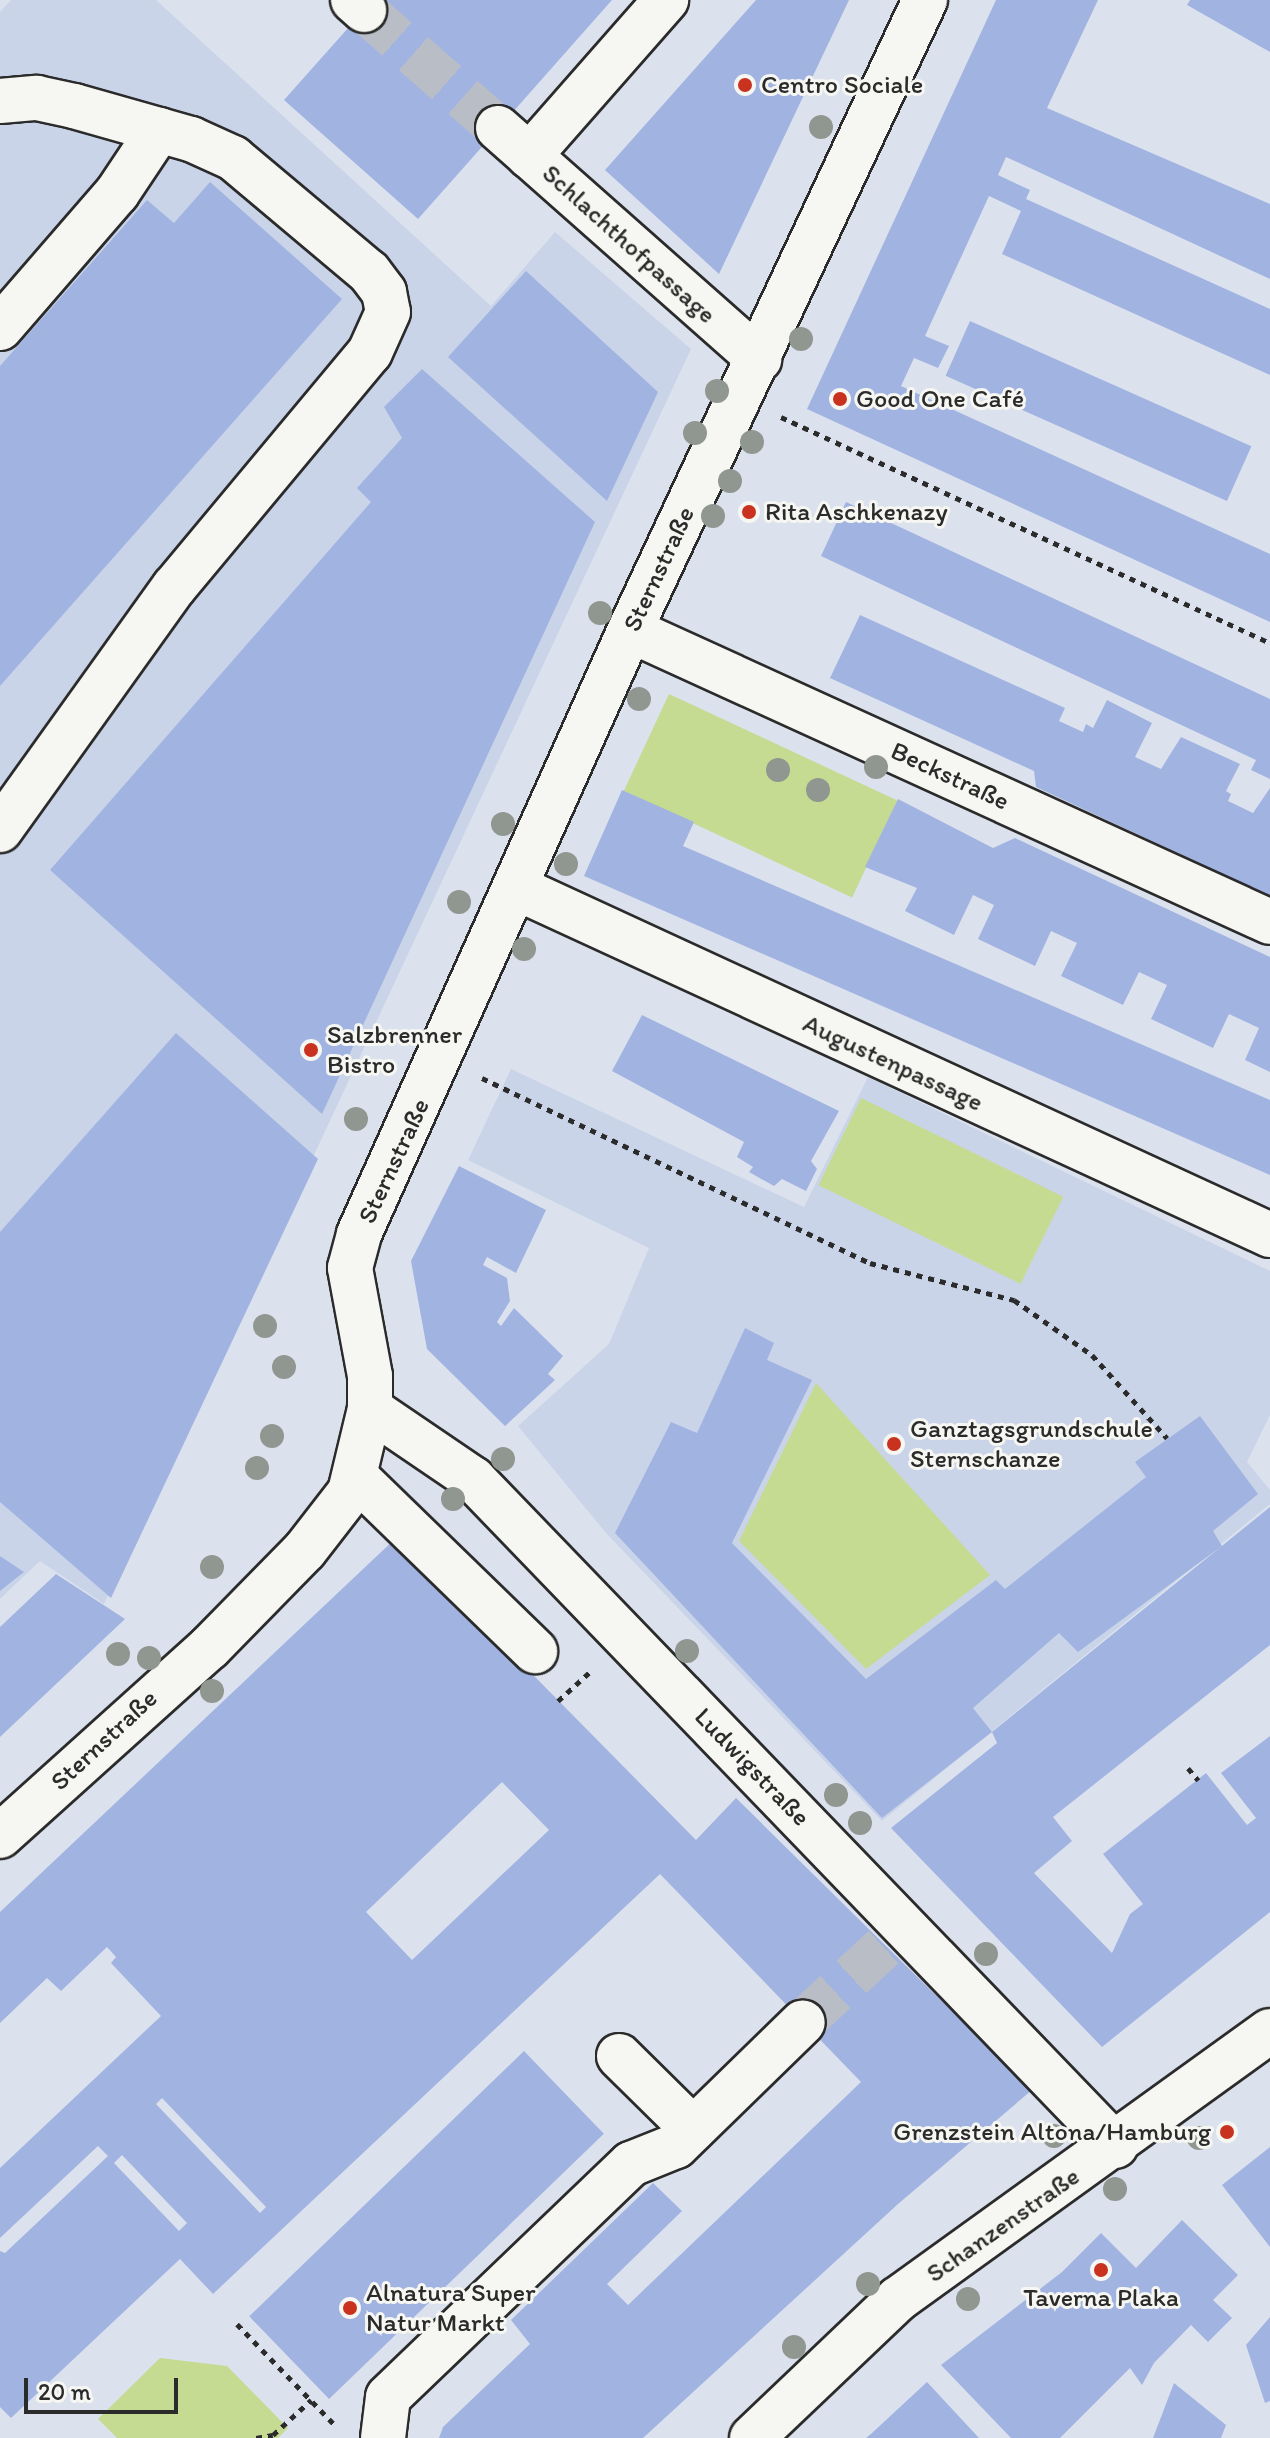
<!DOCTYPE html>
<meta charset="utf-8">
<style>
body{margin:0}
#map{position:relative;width:1270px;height:2438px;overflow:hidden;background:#dce2ed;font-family:Itim,sans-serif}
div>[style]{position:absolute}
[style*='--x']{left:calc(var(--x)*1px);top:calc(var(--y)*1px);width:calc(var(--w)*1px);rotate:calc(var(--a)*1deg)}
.built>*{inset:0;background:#cad4e9}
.green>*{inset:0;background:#c4db91;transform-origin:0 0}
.building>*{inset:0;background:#a1b3e1;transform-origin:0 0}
.minor-tunnel>*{height:44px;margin-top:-22px;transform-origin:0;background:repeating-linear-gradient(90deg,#b9bdc6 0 44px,transparent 0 66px)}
.path>*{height:5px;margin-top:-2.5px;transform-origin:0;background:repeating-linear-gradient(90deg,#2b2b2b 0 6px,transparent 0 12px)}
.roads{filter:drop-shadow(2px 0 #2b2b2b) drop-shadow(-2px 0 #2b2b2b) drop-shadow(0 2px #2b2b2b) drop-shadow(0 -2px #2b2b2b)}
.minor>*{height:44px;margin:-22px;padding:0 22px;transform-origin:22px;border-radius:22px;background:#f6f6f2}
.trees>*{width:24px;height:24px;margin:-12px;border-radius:50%;background:#909690}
.dots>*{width:22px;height:22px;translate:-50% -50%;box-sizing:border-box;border:4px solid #f6f6f2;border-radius:50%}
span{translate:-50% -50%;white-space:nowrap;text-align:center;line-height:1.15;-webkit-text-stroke:6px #f6f6f2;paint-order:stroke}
.poi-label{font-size:26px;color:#2b2b2b}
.left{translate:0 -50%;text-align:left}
.right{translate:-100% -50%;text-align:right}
.street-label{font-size:26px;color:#2b2b2b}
.scale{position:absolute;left:24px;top:2378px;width:154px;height:36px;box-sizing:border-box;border:4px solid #2b2b2b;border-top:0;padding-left:10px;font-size:24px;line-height:28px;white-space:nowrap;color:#2b2b2b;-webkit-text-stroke:6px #f6f6f2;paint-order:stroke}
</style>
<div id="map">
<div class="built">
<div style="clip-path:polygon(11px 0,156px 0,491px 306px,555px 232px,691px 349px,104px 1604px,40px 1561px,0 1599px,0 12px)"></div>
<div style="clip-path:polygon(511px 1069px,804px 1207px,868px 1077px,1270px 1271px,1270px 1415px,1247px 1462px,1270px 1490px,1270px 1504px,882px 1821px,606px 1533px,518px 1426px,609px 1344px,649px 1248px,468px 1160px)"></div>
</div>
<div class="green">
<div style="left:669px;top:694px;width:252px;height:107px;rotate:25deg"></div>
<div style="left:861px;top:1098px;width:225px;height:97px;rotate:26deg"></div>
<div style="clip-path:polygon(816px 1383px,990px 1575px,866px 1669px,739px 1541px)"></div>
<div style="clip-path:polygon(160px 2358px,227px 2366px,288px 2428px,278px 2438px,117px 2438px,98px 2419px)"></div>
</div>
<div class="building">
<div style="clip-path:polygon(373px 0,612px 0,418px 219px,284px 100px)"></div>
<div style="clip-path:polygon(756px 0,849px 0,719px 274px,605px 170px)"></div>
<div style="clip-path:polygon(996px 0,1098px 0,1047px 108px,1270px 204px,1270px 279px,1006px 157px,998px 175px,1030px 190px,1026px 199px,1270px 309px,1270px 375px,1002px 254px,1021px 211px,989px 196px,925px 336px,949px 346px,938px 368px,914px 358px,901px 386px,1270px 554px,1270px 622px,807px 409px)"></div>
<div style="clip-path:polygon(1190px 0,1270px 0,1270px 52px,1187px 5px)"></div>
<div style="clip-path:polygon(210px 182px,342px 299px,0 686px,0 366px,147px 200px,174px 223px)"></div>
<div style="clip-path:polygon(526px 271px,658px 392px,607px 501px,448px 357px)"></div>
<div style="left:970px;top:321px;width:308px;height:60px;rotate:24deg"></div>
<div style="clip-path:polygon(422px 369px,595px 522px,322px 1114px,50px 870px,371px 502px,357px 488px,402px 438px,384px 407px)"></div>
<div style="clip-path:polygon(846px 502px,1270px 699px,1270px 779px,1251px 770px,1256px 760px,821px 556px)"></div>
<div style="clip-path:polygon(860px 615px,1065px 708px,1059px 721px,1083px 732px,1086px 724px,1093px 728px,1107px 700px,1152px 723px,1135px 757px,1161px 769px,1181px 737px,1240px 764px,1226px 791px,1231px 794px,1228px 801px,1253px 813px,1270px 788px,1270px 896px,1036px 787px,1034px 771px,830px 678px)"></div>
<div style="clip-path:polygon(622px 790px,694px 822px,683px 846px,1270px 1100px,1270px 1175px,584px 876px)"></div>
<div style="clip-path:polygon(898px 799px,993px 848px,1015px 838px,1270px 957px,1270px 1072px,1245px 1060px,1259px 1028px,1229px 1014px,1213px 1048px,1151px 1019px,1167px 985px,1139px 972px,1123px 1005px,1061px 976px,1077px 943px,1051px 931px,1035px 966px,978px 939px,994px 905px,973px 895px,954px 935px,905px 911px,917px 888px,865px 867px)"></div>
<div style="clip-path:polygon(642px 1015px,839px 1111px,811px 1161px,817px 1169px,806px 1191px,782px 1179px,774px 1186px,749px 1172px,753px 1167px,737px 1157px,744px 1142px,612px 1071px)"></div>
<div style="clip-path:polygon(176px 1033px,318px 1159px,111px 1598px,0 1502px,0 1232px)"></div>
<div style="clip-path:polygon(459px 1166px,546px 1210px,516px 1273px,487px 1257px,483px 1265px,507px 1278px,510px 1301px,497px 1322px,501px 1326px,514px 1308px,563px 1356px,548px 1374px,555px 1380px,505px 1426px,427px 1349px,411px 1261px)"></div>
<div style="clip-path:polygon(745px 1328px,774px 1343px,767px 1360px,812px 1380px,732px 1543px,866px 1679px,996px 1580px,1005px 1589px,1146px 1477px,1135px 1462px,1200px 1416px,1258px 1494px,1213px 1531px,1222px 1546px,1078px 1652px,1059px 1633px,973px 1708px,992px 1732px,882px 1818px,615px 1533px,671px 1422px,697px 1433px)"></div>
<div style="clip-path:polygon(1270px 1507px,1270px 1645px,1053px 1817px,1072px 1841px,1034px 1873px,1112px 1953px,1130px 1914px,1143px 1904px,1103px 1854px,1206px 1773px,1247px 1825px,1256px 1818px,1221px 1773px,1270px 1736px,1270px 1912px,1102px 2047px,891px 1828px,997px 1743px,992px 1732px)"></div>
<div style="clip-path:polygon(evenodd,397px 1537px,696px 1840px,736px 1798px,1032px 2090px,898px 2204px,643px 2438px,439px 2438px,443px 2427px,530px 2344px,511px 2320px,653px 2183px,682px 2211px,607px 2284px,628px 2305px,861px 2082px,660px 1874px,213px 2294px,180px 2259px,11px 2418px,0 2407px,0 2251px,5px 2253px,108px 2156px,98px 2146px,0 2238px,0 2168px,161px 2016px,111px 1963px,116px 1957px,107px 1947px,61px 1991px,47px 1978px,0 2023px,0 1912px,397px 1537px,502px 1782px,549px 1830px,412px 1960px,366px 1912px,502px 1782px,397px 1537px,162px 2098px,266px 2207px,260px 2213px,156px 2104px,162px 2098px,397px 1537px,122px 2155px,187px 2223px,179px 2231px,114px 2163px,122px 2155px)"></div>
<div style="clip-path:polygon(0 1556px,24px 1572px,0 1591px)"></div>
<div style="clip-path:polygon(56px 1574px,125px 1619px,0 1737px,0 1627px)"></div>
<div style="left:524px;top:2051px;width:115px;height:382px;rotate:46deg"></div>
<div style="clip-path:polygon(1270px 2147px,1270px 2247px,1222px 2185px)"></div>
<div style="clip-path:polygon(1182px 2220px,1238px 2275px,1213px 2300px,1232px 2318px,1208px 2342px,1191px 2325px,1154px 2363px,1142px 2385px,1130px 2368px,1060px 2438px,1011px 2438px,941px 2365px,1062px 2272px,1101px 2233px,1136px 2268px)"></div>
<div style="clip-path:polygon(1270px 2317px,1270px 2401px,1265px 2403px,1246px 2345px)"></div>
<div style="clip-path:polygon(927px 2382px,979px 2438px,866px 2438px,872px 2433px)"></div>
<div style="clip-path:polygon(1174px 2383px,1226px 2425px,1221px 2438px,1153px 2438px)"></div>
</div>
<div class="minor-tunnel">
<div style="--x:364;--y:10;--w:179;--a:41.4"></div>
<div style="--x:803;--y:2022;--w:115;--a:-42.9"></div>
</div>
<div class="path">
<div style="--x:781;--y:417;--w:539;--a:24.8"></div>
<div style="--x:482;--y:1078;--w:430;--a:25.5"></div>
<div style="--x:870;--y:1263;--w:149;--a:14.4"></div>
<div style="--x:1014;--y:1300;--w:95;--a:35.2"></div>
<div style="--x:1092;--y:1355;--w:112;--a:47.9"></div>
<div style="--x:558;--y:1701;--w:47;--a:-42.4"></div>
<div style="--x:1188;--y:1768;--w:16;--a:50"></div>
<div style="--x:237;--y:2324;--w:142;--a:45.9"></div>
<div style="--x:256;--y:2438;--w:17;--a:-10"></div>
<div style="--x:273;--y:2435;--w:52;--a:-42.6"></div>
</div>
<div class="roads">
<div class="minor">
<div style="--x:353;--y:0;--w:15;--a:42"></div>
<div style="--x:0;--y:101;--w:37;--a:-5"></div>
<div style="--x:37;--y:98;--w:38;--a:12"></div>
<div style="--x:74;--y:106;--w:122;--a:15.8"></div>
<div style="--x:191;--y:139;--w:46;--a:24.3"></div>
<div style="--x:233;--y:158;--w:177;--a:40"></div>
<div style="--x:369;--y:272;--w:25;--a:53"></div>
<div style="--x:384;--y:292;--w:20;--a:79"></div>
<div style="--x:388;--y:312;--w:44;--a:114.2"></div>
<div style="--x:370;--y:352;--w:306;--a:129.8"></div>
<div style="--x:174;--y:587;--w:299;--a:125.6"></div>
<div style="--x:498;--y:128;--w:349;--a:41.5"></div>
<div style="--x:529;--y:156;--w:208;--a:-48.7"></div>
<div style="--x:0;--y:328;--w:179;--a:-49.1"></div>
<div style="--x:117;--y:193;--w:76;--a:-56.3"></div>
<div style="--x:630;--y:630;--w:703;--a:24.52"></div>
<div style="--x:517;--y:888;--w:829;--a:24.74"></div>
<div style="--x:370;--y:1409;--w:125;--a:34.2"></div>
<div style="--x:473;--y:1479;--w:926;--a:46.05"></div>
<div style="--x:356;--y:1477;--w:250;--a:44.2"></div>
<div style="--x:0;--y:1836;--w:281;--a:-42"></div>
<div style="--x:209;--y:1648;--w:137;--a:-45.6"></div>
<div style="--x:305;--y:1550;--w:73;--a:-52.2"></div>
<div style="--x:350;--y:1492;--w:85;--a:-76.5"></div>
<div style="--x:370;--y:1409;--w:33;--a:-90"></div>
<div style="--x:370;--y:1376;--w:110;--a:-100.5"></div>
<div style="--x:350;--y:1268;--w:35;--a:-75"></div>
<div style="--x:359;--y:1234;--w:662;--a:-65.84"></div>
<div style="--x:630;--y:630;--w:696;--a:-64.91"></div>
<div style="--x:619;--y:2056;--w:104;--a:44.6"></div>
<div style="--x:383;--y:2438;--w:41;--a:-83"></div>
<div style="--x:388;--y:2397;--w:337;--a:-43.8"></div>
<div style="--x:631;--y:2164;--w:48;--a:-21.8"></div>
<div style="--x:676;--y:2146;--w:177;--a:-44.3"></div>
<div style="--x:752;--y:2438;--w:202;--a:-43.6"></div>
<div style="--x:898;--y:2299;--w:458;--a:-35.8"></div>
</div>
</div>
<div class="trees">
<div style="left:821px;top:127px"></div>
<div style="left:801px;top:339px"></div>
<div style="left:717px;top:391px"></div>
<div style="left:695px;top:433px"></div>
<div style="left:752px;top:442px"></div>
<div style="left:730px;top:481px"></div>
<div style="left:713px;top:516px"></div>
<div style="left:600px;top:613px"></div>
<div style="left:639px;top:699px"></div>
<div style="left:876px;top:767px"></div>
<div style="left:778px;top:770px"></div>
<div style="left:818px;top:790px"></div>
<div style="left:503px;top:824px"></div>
<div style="left:566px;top:864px"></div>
<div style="left:459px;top:902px"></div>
<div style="left:524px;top:949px"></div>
<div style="left:356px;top:1119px"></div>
<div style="left:265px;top:1326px"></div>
<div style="left:284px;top:1367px"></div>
<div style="left:272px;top:1436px"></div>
<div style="left:503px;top:1459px"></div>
<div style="left:257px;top:1468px"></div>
<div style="left:453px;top:1499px"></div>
<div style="left:212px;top:1567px"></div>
<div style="left:687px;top:1651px"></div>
<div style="left:118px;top:1654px"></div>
<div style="left:149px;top:1658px"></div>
<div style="left:212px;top:1691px"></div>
<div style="left:836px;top:1795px"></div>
<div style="left:860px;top:1823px"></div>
<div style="left:986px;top:1954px"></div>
<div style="left:1054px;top:2136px"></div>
<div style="left:1199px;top:2138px"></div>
<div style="left:1115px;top:2189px"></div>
<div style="left:868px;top:2284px"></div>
<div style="left:968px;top:2299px"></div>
<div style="left:794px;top:2347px"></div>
</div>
<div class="dots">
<div style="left:745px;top:85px;background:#c8321e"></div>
<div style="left:840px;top:399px;background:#c8321e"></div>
<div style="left:749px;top:512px;background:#c8321e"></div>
<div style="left:311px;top:1050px;background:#c8321e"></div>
<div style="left:894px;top:1444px;background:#c8321e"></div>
<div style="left:1227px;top:2132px;background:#c8321e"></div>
<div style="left:1101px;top:2270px;background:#c8321e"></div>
<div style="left:350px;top:2308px;background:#c8321e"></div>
</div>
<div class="poi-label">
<span class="left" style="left:761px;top:85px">Centro Sociale</span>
<span class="left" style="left:856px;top:399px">Good One Café</span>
<span class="left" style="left:765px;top:512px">Rita Aschkenazy</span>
<span class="left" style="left:327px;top:1050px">Salzbrenner<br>Bistro</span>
<span class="left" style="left:910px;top:1444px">Ganztagsgrundschule<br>Sternschanze</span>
<span class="right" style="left:1211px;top:2132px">Grenzstein Altona/Hamburg</span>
<span class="left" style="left:366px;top:2308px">Alnatura Super<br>Natur Markt</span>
<span style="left:1101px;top:2298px">Taverna Plaka</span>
</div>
<div class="street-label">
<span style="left:629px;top:244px;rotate:42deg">Schlachthofpassage</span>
<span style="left:659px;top:569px;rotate:-65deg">Sternstraße</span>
<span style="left:950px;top:776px;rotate:25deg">Beckstraße</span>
<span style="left:893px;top:1063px;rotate:25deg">Augustenpassage</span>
<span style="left:394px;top:1161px;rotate:-65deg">Sternstraße</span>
<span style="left:104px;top:1740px;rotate:-43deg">Sternstraße</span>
<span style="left:752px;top:1767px;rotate:46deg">Ludwigstraße</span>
<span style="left:1003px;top:2225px;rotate:-35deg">Schanzenstraße</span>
</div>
<div class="scale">20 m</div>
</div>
